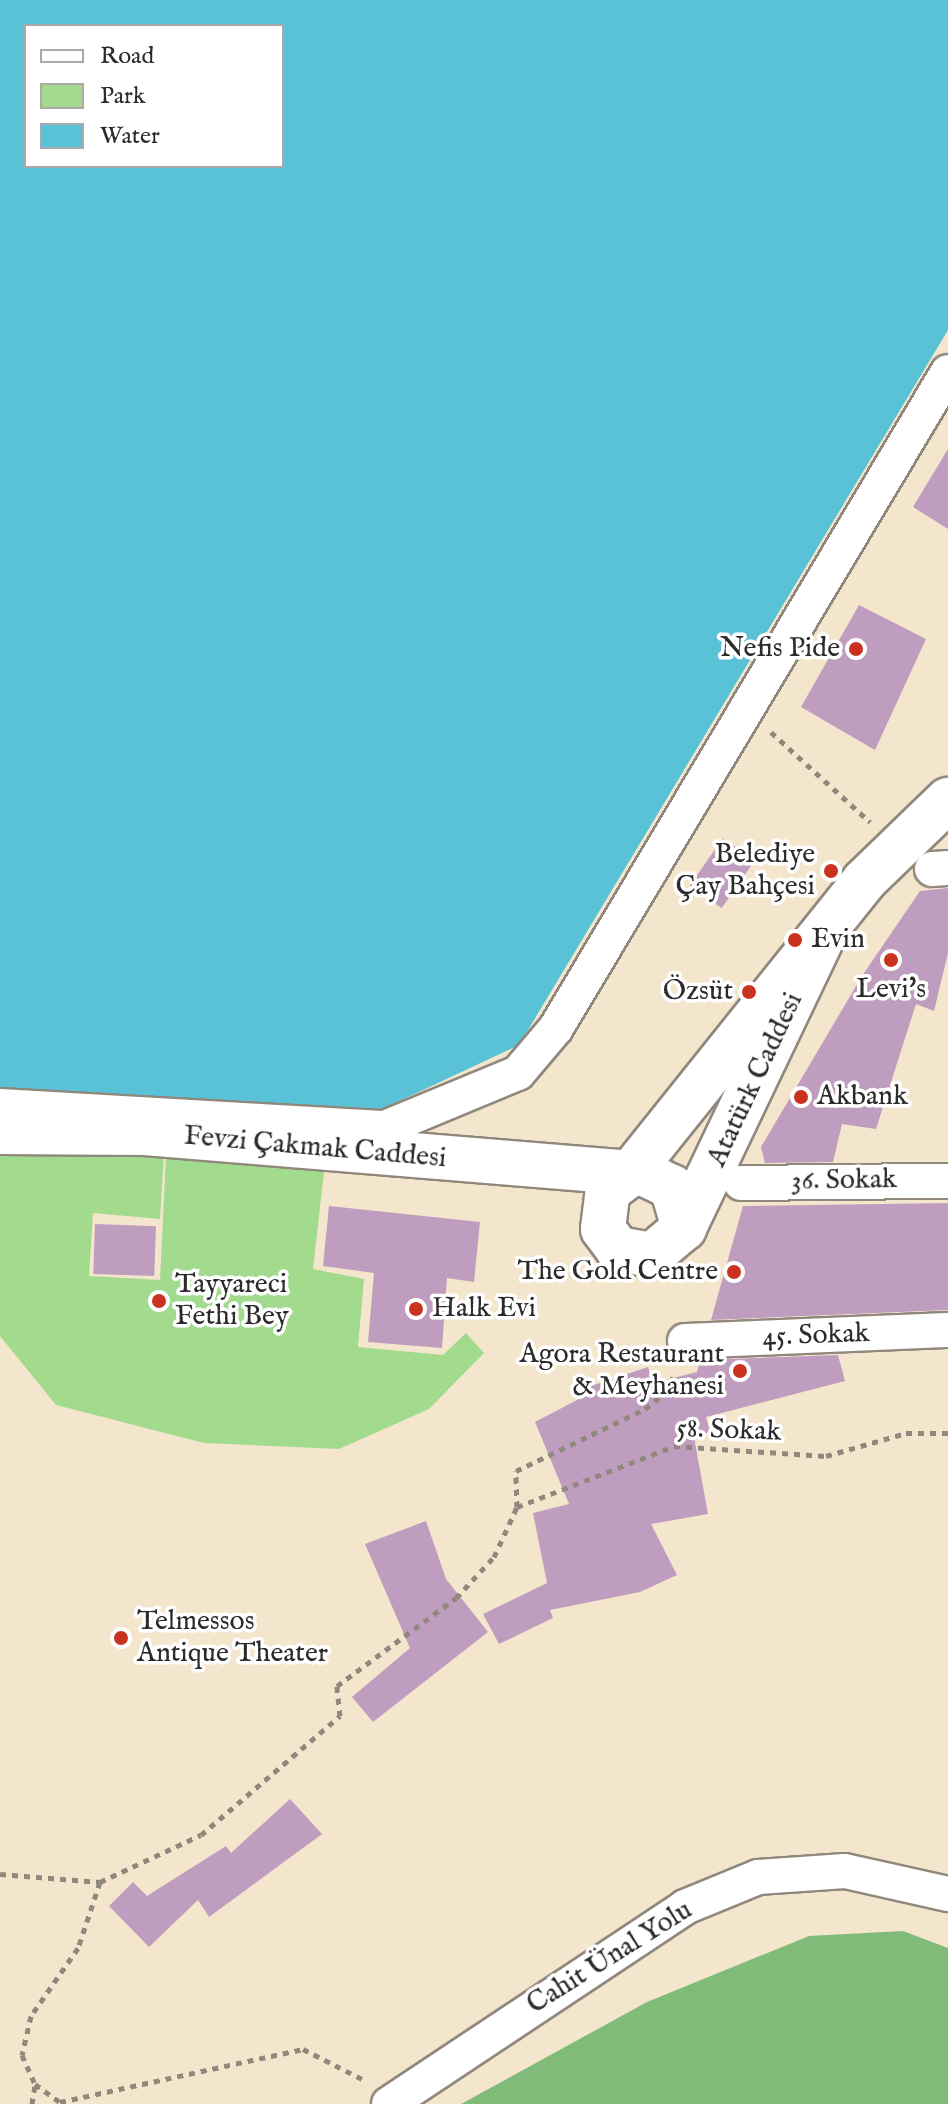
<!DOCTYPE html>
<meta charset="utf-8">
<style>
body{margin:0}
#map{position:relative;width:948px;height:2104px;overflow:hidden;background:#f4e5cd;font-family:"IM FELL English",serif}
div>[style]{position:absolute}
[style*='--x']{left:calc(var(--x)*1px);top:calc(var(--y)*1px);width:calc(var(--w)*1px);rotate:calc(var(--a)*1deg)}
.green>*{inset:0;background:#a2db8e}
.forest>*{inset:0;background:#81bb79}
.water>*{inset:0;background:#59c2d6}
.building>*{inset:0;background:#bf9dbe;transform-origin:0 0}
.path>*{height:5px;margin-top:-2.5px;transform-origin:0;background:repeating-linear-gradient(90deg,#90887c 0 6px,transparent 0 12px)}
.roads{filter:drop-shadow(2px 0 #90887c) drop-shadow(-2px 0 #90887c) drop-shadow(0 2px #90887c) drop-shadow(0 -2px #90887c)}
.street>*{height:34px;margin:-17px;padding:0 17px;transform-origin:17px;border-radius:17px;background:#fff}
.secondary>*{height:44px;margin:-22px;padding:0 22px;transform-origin:22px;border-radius:22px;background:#fff}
.dots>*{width:22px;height:22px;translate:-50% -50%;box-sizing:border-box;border:4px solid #fff;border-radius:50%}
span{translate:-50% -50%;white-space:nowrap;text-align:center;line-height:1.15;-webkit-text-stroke:7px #fff;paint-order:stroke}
.poi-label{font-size:28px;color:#2b2b2b}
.right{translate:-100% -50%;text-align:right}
.left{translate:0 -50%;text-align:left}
.street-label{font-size:28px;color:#2b2b2b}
.legend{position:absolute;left:24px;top:24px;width:260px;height:144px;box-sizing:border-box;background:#fff;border:2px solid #aaa;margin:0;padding:10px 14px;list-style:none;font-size:24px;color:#2b2b2b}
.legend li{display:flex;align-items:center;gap:16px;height:40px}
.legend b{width:40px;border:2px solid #aaa}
</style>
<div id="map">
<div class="green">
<div style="clip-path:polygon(0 1146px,164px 1154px,160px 1219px,93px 1213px,89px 1276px,160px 1280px,166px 1156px,324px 1172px,313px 1269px,364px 1279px,358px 1347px,443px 1355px,466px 1333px,484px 1353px,429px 1409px,339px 1449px,204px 1443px,56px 1405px,0 1336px)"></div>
</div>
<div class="forest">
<div style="clip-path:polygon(903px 1931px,948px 1948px,948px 2104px,461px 2104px,647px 2002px,809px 1936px)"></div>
</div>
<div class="water">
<div style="clip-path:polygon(evenodd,0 0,948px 0,948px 330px,519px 1045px,374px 1113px,0 1093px,0 0,26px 26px,282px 26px,282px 166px,26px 166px,26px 26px)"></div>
</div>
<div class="building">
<div style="clip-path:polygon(948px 449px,948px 529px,913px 507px)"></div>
<div style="clip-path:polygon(859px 605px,926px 639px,875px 750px,801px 707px)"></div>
<div style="left:723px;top:838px;width:39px;height:58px;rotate:35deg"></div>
<div style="clip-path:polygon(948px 888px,948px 953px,934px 1011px,916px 1004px,876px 1129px,842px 1124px,833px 1162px,765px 1163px,761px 1147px,862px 976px,920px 891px)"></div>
<div style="clip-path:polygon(948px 1203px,948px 1310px,711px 1320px,743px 1206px)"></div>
<div style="clip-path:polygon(329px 1206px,480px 1222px,474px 1282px,447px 1278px,442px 1348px,368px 1342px,374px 1273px,323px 1266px)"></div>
<div style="left:95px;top:1224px;width:61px;height:50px;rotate:2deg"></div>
<div style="clip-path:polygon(838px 1355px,845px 1381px,706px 1417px,710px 1432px,694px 1437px,708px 1514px,651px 1524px,677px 1575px,640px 1592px,550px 1610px,553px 1618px,499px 1644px,483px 1614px,547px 1583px,533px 1513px,569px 1504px,535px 1422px,579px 1399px,576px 1391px,648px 1367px,653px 1383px,697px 1372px,700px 1360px)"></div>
<div style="clip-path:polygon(426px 1521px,446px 1579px,488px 1632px,373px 1722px,352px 1697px,410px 1648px,365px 1544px)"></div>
<div style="clip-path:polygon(290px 1799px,322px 1834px,209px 1917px,198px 1900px,149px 1947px,109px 1906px,133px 1882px,147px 1896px,226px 1846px,231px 1853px)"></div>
</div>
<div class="path">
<div style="--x:771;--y:732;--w:134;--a:42.3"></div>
<div style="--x:517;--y:1507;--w:168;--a:-21.2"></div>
<div style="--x:674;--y:1446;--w:152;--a:3.8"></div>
<div style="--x:826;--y:1456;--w:83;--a:-16"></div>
<div style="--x:906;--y:1433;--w:42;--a:0"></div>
<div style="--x:0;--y:1874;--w:100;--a:4.6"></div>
<div style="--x:100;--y:1882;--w:111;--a:-25"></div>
<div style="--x:201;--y:1835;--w:183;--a:-40.6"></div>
<div style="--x:340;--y:1716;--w:30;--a:-96"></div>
<div style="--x:337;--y:1686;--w:148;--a:-36.5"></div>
<div style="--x:456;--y:1598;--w:56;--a:-47.2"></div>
<div style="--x:494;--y:1557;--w:55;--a:-65.3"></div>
<div style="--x:517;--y:1507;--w:36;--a:-92"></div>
<div style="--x:516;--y:1471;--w:143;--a:-25.7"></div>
<div style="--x:645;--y:1409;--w:26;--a:-39"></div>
<div style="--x:665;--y:1393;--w:22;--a:-63"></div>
<div style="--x:100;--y:1882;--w:70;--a:108.4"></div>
<div style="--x:78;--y:1948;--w:83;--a:124.7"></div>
<div style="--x:31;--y:2016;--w:40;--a:103"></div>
<div style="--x:22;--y:2055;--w:32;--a:66"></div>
<div style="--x:35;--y:2084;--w:31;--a:36"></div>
<div style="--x:60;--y:2102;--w:249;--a:-12.3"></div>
<div style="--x:303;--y:2049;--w:71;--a:26.9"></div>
<div style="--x:32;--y:2104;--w:19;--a:-81"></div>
</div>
<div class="roads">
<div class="street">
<div style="--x:932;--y:869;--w:16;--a:-4"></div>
<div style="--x:0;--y:1106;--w:386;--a:3.3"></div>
<div style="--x:385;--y:1128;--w:144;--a:-22.5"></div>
<div style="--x:518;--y:1073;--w:59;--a:-49.8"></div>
<div style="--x:556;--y:1028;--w:764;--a:-59.14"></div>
<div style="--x:741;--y:1183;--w:207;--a:-0.6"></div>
<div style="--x:685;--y:1341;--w:263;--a:-2.4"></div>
<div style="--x:389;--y:2104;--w:356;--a:-33.6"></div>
<div style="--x:685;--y:1907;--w:79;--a:-22.3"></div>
<div style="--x:758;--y:1877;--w:87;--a:-3.9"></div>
<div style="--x:845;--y:1871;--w:106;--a:12.6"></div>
</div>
<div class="secondary">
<div style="--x:825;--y:932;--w:328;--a:115.5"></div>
<div style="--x:684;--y:1228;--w:42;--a:139.8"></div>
<div style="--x:652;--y:1255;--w:35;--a:-170"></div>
<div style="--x:618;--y:1249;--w:25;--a:-127"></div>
<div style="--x:603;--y:1229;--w:38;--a:-83"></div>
<div style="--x:608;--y:1191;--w:25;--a:-37"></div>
<div style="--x:628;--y:1176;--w:378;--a:-51.3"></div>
<div style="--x:864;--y:881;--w:117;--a:-44"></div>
<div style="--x:0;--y:1132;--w:145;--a:0.4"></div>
<div style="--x:145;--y:1133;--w:502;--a:4.69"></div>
<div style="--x:645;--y:1174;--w:30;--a:26"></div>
<div style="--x:672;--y:1187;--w:43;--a:73.7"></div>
</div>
</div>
<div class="dots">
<div style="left:856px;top:649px;background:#c8321e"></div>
<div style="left:831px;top:871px;background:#c8321e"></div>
<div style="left:795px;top:940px;background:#c8321e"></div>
<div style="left:891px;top:960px;background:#c8321e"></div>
<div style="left:749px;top:992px;background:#c8321e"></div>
<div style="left:801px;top:1097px;background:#c8321e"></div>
<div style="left:734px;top:1272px;background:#c8321e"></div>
<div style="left:159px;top:1301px;background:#c8321e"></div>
<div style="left:416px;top:1309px;background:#c8321e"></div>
<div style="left:740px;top:1371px;background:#c8321e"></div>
<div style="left:121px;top:1638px;background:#c8321e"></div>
</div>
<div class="poi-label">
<span class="right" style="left:840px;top:649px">Nefis Pide</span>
<span class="right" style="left:815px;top:871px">Belediye<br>Çay Bahçesi</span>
<span class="left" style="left:811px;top:940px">Evin</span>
<span style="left:891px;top:990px">Levi's</span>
<span class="right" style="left:733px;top:992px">Özsüt</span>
<span class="left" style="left:817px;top:1097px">Akbank</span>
<span class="right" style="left:718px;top:1272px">The Gold Centre</span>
<span class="left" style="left:175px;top:1301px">Tayyareci<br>Fethi Bey</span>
<span class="left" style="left:432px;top:1309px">Halk Evi</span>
<span class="right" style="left:724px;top:1371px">Agora Restaurant<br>&amp; Meyhanesi</span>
<span class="left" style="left:137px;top:1638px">Telmessos<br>Antique Theater</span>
</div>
<div class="street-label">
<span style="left:756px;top:1080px;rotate:-65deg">Atatürk Caddesi</span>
<span style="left:315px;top:1148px;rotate:5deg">Fevzi Çakmak Caddesi</span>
<span style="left:844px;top:1181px;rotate:-1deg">36. Sokak</span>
<span style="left:816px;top:1336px;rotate:-2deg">45. Sokak</span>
<span style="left:729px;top:1431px;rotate:2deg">58. Sokak</span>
<span style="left:610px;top:1958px;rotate:-32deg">Cahit Ünal Yolu</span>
</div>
<ul class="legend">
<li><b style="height:10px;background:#fff"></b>Road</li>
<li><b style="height:22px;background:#a2db8e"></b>Park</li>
<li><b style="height:22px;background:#59c2d6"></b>Water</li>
</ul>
</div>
